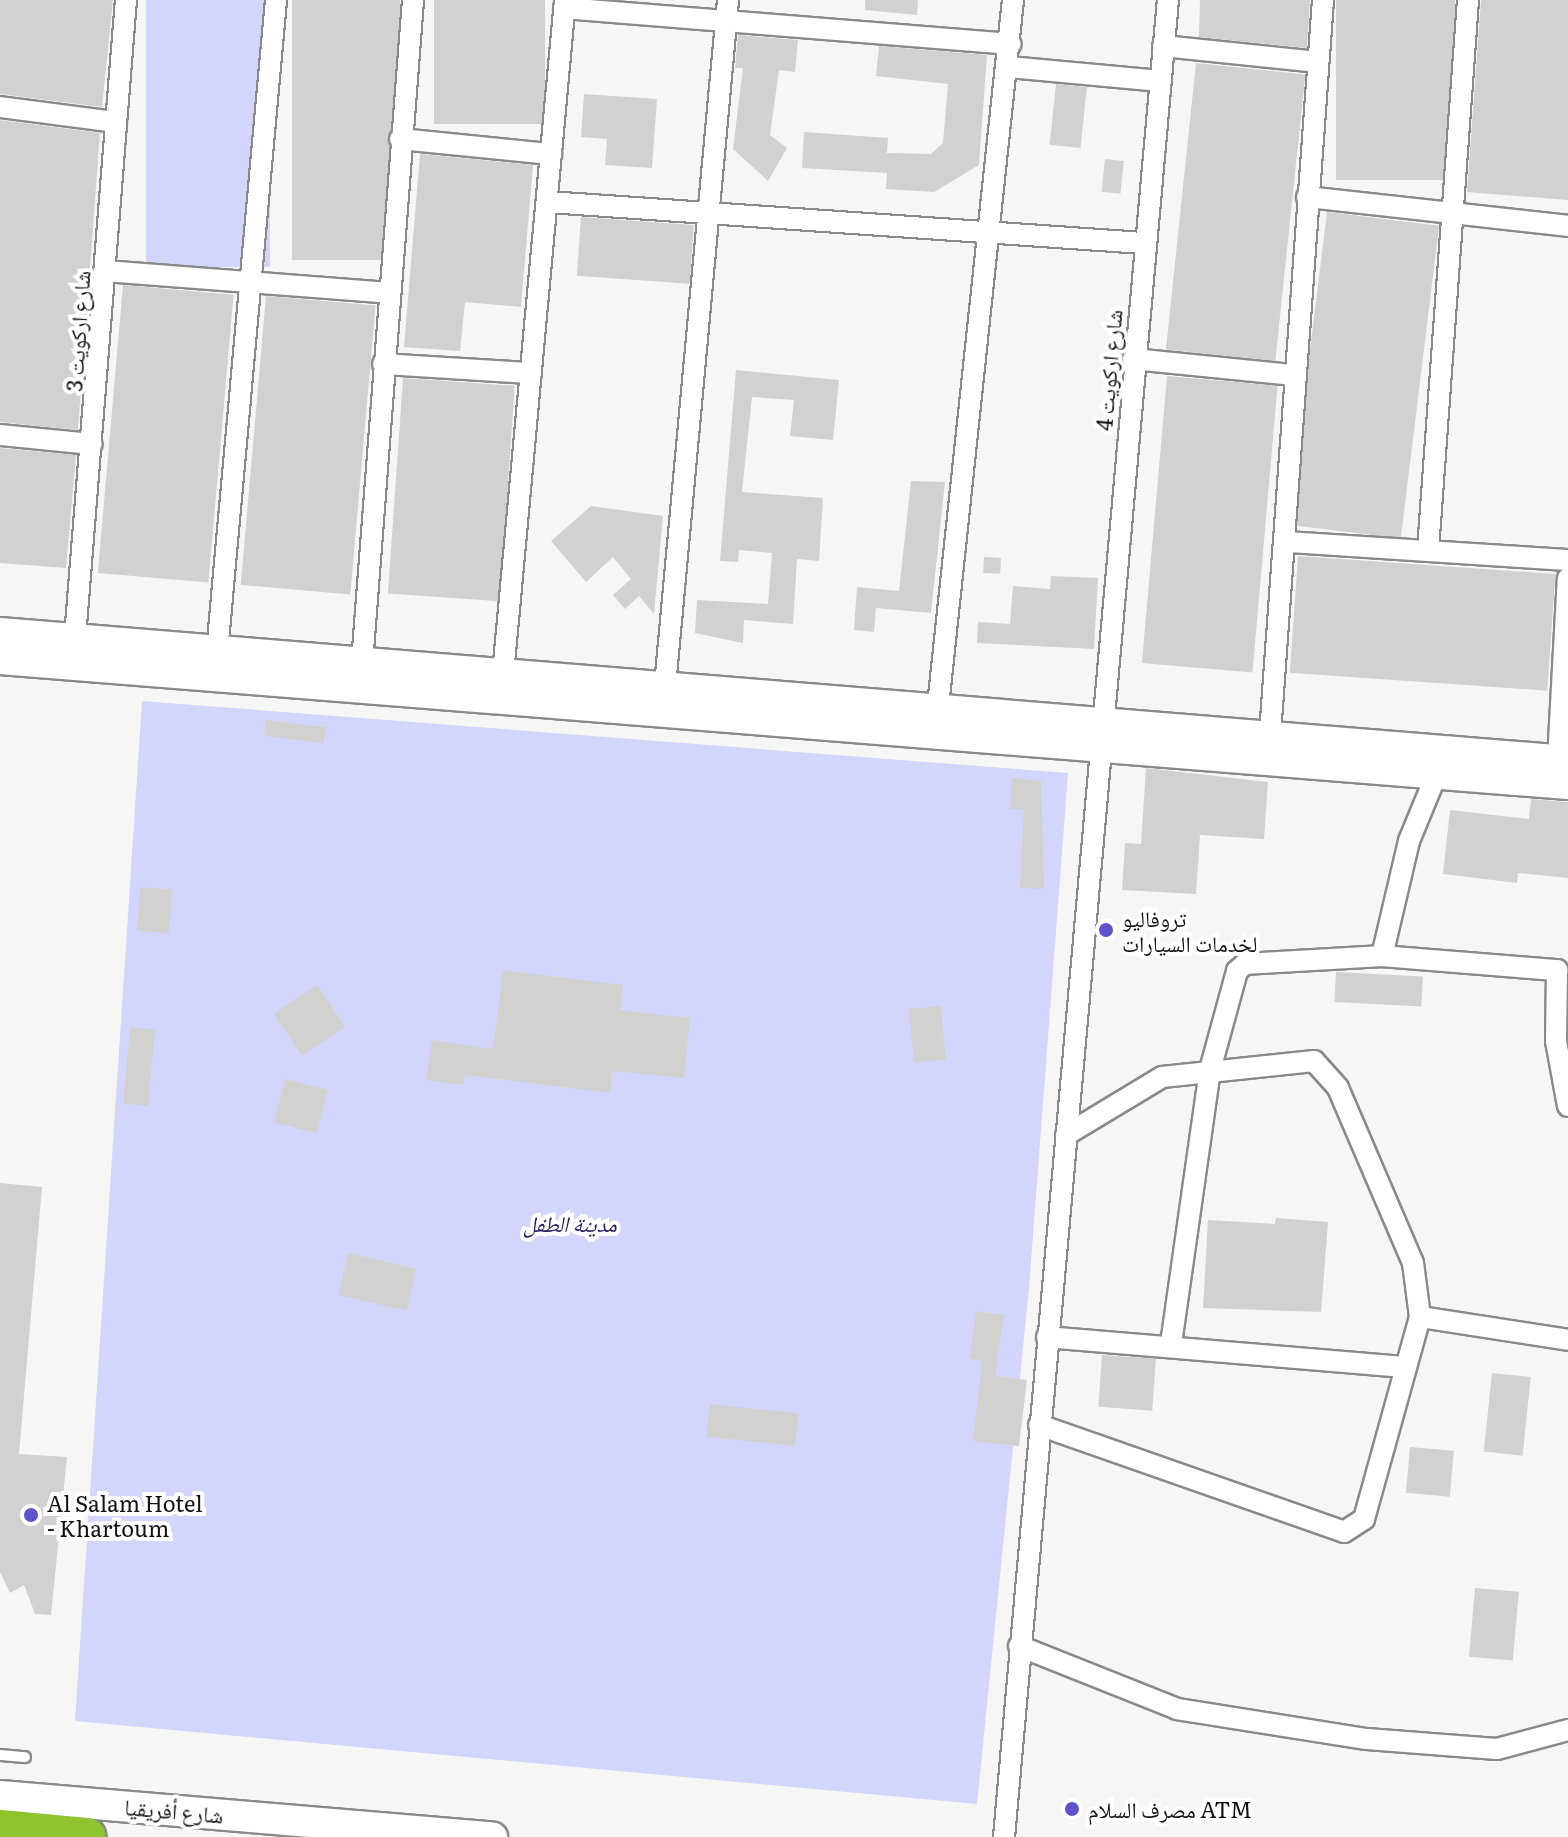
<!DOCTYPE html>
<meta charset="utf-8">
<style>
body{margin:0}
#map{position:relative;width:1568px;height:1837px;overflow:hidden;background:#f6f7f4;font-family:Literata,"Noto Naskh Arabic",serif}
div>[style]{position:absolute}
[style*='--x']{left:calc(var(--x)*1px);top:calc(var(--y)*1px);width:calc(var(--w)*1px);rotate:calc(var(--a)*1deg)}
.green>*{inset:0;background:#d2d6fc;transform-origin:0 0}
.building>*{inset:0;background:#d1d2cf;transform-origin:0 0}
.roads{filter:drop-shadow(2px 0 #8a8b88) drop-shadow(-2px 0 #8a8b88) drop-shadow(0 2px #8a8b88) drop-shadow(0 -2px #8a8b88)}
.lane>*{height:10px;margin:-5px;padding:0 5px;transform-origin:5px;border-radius:5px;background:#fff}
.street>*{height:20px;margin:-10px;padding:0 10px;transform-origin:10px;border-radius:10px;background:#fff}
.secondary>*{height:30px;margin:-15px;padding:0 15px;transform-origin:15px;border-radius:15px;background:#fff}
.highway>*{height:38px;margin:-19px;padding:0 19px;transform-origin:19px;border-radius:19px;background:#8fc42f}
.dots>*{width:22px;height:22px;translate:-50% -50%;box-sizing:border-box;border:4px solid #fff;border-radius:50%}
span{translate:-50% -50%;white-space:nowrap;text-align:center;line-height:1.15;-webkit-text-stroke:8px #fff;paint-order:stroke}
.street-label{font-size:22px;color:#111211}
.poi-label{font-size:22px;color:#111211}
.left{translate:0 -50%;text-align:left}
.park-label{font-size:22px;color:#271e67;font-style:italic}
</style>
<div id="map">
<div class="green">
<div style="left:146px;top:0;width:124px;height:267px"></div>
<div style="clip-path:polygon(142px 701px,1068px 773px,1029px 1288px,977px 1804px,75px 1721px)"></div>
</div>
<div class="building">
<div style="clip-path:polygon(0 0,113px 0,102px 107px,0 94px)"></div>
<div style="left:292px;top:0;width:108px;height:260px"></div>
<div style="left:434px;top:0;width:111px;height:124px"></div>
<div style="clip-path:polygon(865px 0,918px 0,917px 15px,865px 10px)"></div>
<div style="clip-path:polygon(1200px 0,1310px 0,1307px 48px,1199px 37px)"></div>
<div style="left:1336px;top:0;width:119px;height:180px"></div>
<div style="clip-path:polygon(1481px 0,1568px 0,1568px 200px,1467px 192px)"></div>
<div style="clip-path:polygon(738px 35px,798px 40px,795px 72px,779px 70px,770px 135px,787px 148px,768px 181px,733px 149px,743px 68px,735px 68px)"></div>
<div style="clip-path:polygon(879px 46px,987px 55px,979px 165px,934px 192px,886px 189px,887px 173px,802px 168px,804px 132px,888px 138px,887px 153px,931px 154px,943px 143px,948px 84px,876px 76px)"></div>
<div style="left:1196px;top:63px;width:110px;height:288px;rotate:6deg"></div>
<div style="left:1056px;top:84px;width:31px;height:61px;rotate:6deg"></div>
<div style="clip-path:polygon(584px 94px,657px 99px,652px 168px,605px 165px,607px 139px,581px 137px)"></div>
<div style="clip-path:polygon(0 120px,100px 133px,78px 430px,0 422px)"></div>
<div style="clip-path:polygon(420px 154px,533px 165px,521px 307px,465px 302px,460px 351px,404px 347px)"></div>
<div style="left:1105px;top:159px;width:19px;height:33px;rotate:6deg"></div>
<div style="left:1327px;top:212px;width:113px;height:315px;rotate:7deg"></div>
<div style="left:581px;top:217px;width:113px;height:59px;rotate:4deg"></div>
<div style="left:123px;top:285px;width:111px;height:289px;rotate:5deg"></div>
<div style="left:266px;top:296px;width:110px;height:290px;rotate:5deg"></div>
<div style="clip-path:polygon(736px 370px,839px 380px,833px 440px,790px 436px,794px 400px,752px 397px,742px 492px,823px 498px,819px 561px,797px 559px,793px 624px,744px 620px,743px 643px,695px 633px,697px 600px,768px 604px,772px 553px,739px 550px,738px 562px,720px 561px)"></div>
<div style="left:1167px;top:376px;width:111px;height:288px;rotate:5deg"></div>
<div style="left:403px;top:378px;width:112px;height:216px;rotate:4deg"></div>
<div style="clip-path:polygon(0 448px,76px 455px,66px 568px,0 563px)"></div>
<div style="clip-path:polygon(911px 481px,945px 482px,931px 613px,876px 608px,874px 632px,854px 630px,857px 587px,899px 591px)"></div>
<div style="clip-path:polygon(591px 506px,663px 516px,654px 614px,639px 596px,625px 609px,613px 595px,631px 579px,613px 557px,586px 582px,551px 541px)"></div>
<div style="left:1298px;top:556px;width:258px;height:117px;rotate:4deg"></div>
<div style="left:984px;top:557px;width:17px;height:16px;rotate:3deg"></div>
<div style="clip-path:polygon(1051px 576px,1098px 578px,1094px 649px,977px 643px,978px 622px,1010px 624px,1013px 586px,1050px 589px)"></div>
<div style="left:266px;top:720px;width:60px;height:16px;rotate:7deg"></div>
<div style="clip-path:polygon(1146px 768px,1268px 782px,1264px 839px,1200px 835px,1196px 894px,1122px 890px,1125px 843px,1141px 844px)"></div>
<div style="clip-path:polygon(1012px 778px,1041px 781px,1044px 889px,1020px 888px,1024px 810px,1010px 809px)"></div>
<div style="clip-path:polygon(1531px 799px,1568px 802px,1568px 878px,1518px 873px,1517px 883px,1443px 874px,1450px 810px,1529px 819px)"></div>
<div style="left:140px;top:887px;width:32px;height:44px;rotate:4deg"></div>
<div style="clip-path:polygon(503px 970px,623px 985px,620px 1010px,690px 1018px,684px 1078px,612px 1071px,610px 1093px,465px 1075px,463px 1085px,426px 1080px,432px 1040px,493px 1049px)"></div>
<div style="left:1336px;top:972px;width:87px;height:30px;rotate:3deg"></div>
<div style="left:317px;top:985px;width:50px;height:52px;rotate:56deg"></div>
<div style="left:941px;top:1006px;width:54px;height:32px;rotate:85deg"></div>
<div style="left:130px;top:1027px;width:25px;height:77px;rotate:5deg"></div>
<div style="left:285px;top:1079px;width:44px;height:45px;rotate:14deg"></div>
<div style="clip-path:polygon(0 1183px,42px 1187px,19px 1454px,67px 1457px,51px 1615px,35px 1614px,24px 1585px,10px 1593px,0 1572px)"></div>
<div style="clip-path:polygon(1276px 1218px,1328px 1222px,1321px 1312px,1203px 1308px,1208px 1220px,1275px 1224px)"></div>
<div style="left:348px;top:1253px;width:70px;height:43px;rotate:13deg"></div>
<div style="clip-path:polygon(976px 1311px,1004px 1315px,995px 1376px,1027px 1380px,1019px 1446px,973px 1441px,982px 1360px,970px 1359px)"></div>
<div style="left:1102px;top:1355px;width:54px;height:52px;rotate:4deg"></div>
<div style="left:1492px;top:1373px;width:39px;height:79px;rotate:6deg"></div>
<div style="left:710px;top:1404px;width:89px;height:33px;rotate:6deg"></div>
<div style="left:1410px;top:1447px;width:44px;height:46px;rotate:5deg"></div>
<div style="left:1475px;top:1588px;width:44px;height:69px;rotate:5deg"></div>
</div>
<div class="roads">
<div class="lane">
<div style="--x:0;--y:1755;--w:25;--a:5"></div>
</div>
<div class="street">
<div style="--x:564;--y:8;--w:448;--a:4.6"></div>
<div style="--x:1163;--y:46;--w:156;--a:5.9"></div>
<div style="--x:1009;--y:67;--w:152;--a:5.3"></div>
<div style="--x:0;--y:107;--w:117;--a:7.4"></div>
<div style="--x:400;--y:139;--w:152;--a:5.7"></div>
<div style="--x:1307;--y:197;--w:263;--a:6.3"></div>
<div style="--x:548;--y:202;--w:596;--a:3.94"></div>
<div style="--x:105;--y:271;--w:285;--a:4.4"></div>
<div style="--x:1133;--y:359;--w:162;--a:5.7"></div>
<div style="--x:383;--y:364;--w:148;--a:3.5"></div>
<div style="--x:0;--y:435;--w:92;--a:5.6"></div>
<div style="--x:1288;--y:542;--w:281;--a:3.7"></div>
<div style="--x:1428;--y:550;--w:551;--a:-85.84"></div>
<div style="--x:74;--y:650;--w:652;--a:-85.43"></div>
<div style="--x:217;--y:652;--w:655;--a:-84.83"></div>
<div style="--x:362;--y:663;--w:665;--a:-85.6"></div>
<div style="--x:503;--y:674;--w:677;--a:-84.74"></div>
<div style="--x:665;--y:686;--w:689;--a:-84.75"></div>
<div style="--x:938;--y:706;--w:710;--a:-83.94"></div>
<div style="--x:1270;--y:734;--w:736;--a:-85.87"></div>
<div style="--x:1558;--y:760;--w:182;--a:-86.9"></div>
<div style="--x:1437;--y:773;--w:74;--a:112.4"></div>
<div style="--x:1409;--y:841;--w:118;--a:103.2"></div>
<div style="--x:1382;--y:956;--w:176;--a:4.6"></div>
<div style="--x:1557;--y:970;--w:71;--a:90.8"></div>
<div style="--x:1556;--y:1041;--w:66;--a:79.5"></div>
<div style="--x:1066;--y:1135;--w:112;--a:-31.1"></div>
<div style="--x:1162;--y:1077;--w:153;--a:-6"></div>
<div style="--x:1314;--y:1061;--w:36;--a:48"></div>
<div style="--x:1338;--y:1088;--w:190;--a:66.8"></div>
<div style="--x:1413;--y:1263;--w:54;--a:82.6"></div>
<div style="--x:1420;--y:1317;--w:150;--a:8.8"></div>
<div style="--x:1047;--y:1337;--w:360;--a:4.8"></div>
<div style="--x:1171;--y:1344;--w:277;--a:-81.9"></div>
<div style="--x:1210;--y:1070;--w:103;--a:-74.7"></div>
<div style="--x:1237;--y:971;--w:11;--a:-41"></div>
<div style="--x:1245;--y:964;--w:137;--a:-3.3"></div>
<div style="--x:1039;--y:1425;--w:323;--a:19.3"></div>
<div style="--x:1344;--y:1532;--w:24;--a:-33"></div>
<div style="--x:1364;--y:1519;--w:210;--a:-74.5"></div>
<div style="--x:1019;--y:1646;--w:170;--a:21.7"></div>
<div style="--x:1177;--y:1709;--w:192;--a:9"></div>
<div style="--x:1367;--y:1739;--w:130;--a:4.4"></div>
<div style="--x:1497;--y:1749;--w:73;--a:-15"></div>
<div style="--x:1004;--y:1837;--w:1844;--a:-84.9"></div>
</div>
<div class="secondary">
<div style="--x:0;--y:633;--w:1573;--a:4.67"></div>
<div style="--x:0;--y:659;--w:1573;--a:4.56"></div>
<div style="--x:0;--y:1796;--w:494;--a:4.8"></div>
</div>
<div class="highway">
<div style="--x:0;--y:1829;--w:87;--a:5.3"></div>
</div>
</div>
<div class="dots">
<div style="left:1106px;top:930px;background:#5d54cd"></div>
<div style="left:31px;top:1515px;background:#5d54cd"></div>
<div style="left:1072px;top:1809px;background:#5d54cd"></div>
</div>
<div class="street-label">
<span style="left:77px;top:331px;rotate:-86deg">شارع اركويت 3</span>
<span style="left:1108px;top:370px;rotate:-85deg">شارع اركويت 4</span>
<span style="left:174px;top:1810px;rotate:5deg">شارع أفريقيا</span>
</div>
<div class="poi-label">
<span class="left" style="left:1122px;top:930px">تروفاليو<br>لخدمات السيارات</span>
<span class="left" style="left:47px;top:1515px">Al Salam Hotel<br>- Khartoum</span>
<span class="left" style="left:1088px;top:1809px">مصرف السلام ATM</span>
</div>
<div class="park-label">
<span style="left:570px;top:1223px">مدينة الطفل</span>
</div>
</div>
